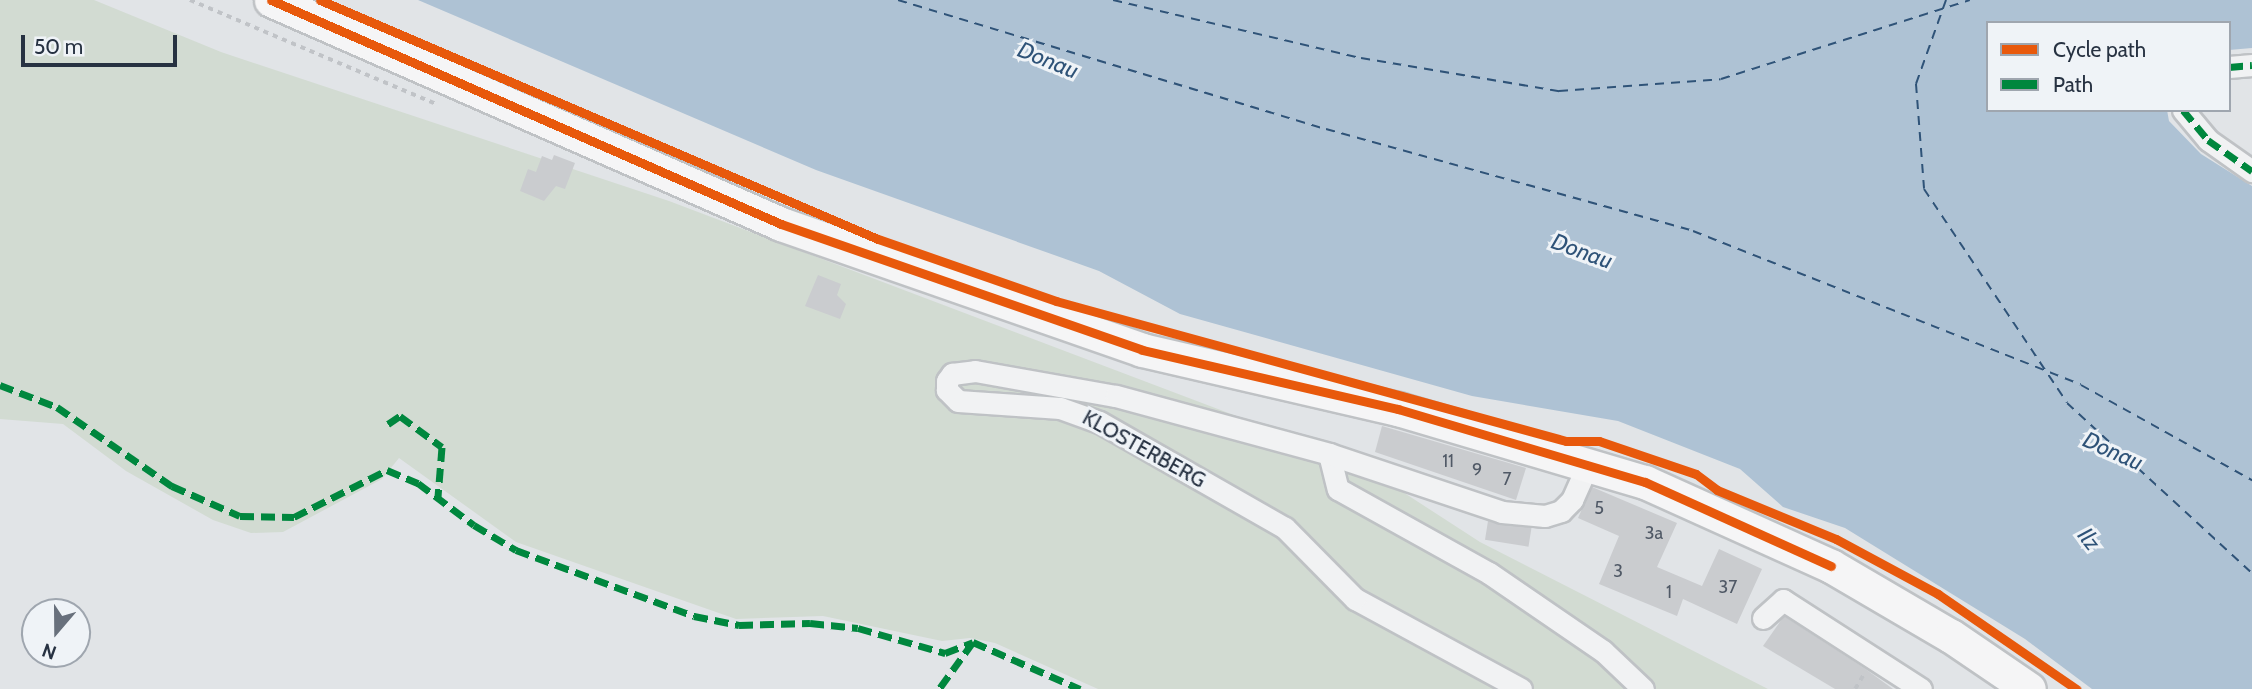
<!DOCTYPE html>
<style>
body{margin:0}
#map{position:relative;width:2252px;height:689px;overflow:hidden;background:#e1e4e7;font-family:Cabin,sans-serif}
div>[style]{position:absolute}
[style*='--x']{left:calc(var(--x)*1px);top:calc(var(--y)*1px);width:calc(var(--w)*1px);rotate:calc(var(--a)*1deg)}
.green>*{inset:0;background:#d2dbd2}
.water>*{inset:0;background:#aec2d4}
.ferry>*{height:2px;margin-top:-1px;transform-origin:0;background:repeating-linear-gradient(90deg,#2f5378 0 9px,transparent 0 16px)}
.building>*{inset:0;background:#cacccf;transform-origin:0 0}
.path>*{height:3.5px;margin-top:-1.75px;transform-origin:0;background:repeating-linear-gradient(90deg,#c0c3c7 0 5px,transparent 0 10px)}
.roads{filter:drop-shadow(2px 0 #bfc2c5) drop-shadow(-2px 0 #bfc2c5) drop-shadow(0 2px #bfc2c5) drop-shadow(0 -2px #bfc2c5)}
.street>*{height:21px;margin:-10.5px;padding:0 10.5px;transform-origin:10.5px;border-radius:10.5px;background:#f1f2f3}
.primary>*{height:33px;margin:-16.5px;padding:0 16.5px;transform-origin:16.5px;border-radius:16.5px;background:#f5f5f6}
.quiet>*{height:7px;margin-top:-3.5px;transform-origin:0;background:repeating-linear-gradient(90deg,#00873e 0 14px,transparent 0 21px)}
.cycleway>*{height:9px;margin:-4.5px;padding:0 4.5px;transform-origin:4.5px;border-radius:4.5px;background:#e8590c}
span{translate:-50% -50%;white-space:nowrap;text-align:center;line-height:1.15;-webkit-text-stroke:6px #eff3f7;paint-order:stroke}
.number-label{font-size:18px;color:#505966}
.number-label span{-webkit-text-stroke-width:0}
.street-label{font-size:21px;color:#273242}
.water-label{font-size:23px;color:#2f5378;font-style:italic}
.legend{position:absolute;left:1986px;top:21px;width:245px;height:91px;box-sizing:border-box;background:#eff3f7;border:2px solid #9fa6af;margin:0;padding:9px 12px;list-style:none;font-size:21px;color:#273242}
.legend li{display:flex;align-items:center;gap:14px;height:35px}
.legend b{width:35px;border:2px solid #9fa6af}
.north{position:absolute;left:21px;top:598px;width:70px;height:70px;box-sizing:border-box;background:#eff3f7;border:2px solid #9fa6af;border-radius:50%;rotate:200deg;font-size:19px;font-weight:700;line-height:28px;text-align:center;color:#273242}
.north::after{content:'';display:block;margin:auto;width:24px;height:32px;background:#68707c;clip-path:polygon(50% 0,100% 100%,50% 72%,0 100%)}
.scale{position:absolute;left:21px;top:35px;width:156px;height:32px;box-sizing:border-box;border:4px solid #273242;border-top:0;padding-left:9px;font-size:21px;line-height:24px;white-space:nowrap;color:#273242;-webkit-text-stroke:5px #eff3f7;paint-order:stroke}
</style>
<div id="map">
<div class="green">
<div style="clip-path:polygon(0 0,94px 0,221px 52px,669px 201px,1355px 461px,1480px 542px,1768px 689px,1098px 689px,995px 643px,970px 638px,942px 641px,823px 616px,736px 619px,516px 542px,399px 458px,382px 479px,283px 532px,251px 533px,213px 520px,126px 471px,63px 424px,0 419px)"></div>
</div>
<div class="water">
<div style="clip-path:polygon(418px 0,2252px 0,2252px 48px,2229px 50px,2229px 23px,1988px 23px,1988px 110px,2167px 110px,2169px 121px,2201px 154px,2252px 186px,2252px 689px,2092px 689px,2025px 639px,1845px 528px,1783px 507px,1740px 469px,1618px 421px,1472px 396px,1180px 314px,1099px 271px,816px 170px)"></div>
</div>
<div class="ferry">
<div style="--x:898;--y:0;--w:447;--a:16.8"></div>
<div style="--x:1326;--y:129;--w:381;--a:15.5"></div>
<div style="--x:1693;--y:231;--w:417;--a:21.6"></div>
<div style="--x:2081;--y:385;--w:196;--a:29.1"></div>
<div style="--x:1113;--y:0;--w:255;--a:13.2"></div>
<div style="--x:1361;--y:58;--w:201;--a:9.5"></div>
<div style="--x:1559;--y:91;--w:162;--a:-4.2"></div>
<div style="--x:1721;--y:79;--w:261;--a:-17.6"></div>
<div style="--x:1946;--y:0;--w:89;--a:109.7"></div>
<div style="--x:1916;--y:84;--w:105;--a:85.6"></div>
<div style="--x:1924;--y:189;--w:257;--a:56.2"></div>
<div style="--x:2067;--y:403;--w:251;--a:42.6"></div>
</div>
<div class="building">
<div style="clip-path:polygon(554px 155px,575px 163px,565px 189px,556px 186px,544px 201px,520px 191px,528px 169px,536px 172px,542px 156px,552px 160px)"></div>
<div style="clip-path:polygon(818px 275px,841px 284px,837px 295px,846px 304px,840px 319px,805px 306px)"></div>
<div style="clip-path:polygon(1382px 426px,1526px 468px,1516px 500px,1375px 452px)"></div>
<div style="clip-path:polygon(1592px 487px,1677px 523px,1657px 567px,1702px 586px,1719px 549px,1762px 569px,1737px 624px,1683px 599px,1677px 616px,1599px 584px,1619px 536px,1578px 518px)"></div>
<div style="left:1488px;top:521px;width:44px;height:19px;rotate:9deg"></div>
<div style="clip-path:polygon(1784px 616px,1864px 668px,1893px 689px,1835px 689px,1763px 646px)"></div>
</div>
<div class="path">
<div style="--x:190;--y:0;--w:267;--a:22.9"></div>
<div style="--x:1855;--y:689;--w:17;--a:-59"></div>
</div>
<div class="roads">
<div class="street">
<div style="--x:2229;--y:67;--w:23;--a:-5"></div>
<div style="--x:2183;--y:110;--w:39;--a:50"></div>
<div style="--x:2208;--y:140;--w:54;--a:35.2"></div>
<div style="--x:1329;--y:454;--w:36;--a:76"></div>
<div style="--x:1338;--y:489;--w:173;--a:29.1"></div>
<div style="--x:1489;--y:573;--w:138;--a:34.4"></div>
<div style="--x:1603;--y:651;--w:55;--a:43.5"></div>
<div style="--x:1763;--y:618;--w:27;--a:-42"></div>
<div style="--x:1783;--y:600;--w:164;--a:32.8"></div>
<div style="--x:1521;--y:689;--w:189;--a:-151.5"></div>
<div style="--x:1355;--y:599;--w:100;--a:-134.6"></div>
<div style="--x:1285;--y:528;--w:214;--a:-150.3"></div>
<div style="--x:1099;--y:422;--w:41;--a:-160.3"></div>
<div style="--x:1060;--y:408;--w:102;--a:-176.1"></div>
<div style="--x:958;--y:401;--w:16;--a:-135"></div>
<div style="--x:947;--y:390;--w:9;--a:-90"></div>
<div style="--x:947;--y:381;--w:9;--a:-54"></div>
<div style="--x:952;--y:374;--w:23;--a:-7"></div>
<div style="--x:975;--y:371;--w:143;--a:10.1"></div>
<div style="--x:1116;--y:396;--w:221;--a:15.2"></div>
<div style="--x:1329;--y:454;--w:182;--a:18.5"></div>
<div style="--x:1502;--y:512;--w:43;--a:5.3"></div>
<div style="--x:1545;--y:516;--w:17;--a:-17"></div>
<div style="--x:1561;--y:511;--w:16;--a:-45"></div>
<div style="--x:1572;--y:500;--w:39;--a:-66"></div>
</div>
<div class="primary">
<div style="--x:271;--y:0;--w:557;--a:23.71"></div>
<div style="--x:781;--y:224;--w:382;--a:19.2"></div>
<div style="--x:1142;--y:350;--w:263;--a:13"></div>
<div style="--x:1398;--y:409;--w:258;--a:16.5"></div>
<div style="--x:1645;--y:482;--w:204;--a:24.3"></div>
<div style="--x:1831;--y:566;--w:139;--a:30.3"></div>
<div style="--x:1951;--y:636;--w:94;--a:34.2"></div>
</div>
</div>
<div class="quiet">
<div style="--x:2229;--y:67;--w:23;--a:-5"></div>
<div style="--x:2183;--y:110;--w:39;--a:50"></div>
<div style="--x:2208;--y:140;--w:54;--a:35.2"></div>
<div style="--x:0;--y:385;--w:61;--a:21.1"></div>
<div style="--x:57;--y:407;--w:140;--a:34.5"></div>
<div style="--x:172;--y:486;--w:74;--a:23.8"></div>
<div style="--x:240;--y:516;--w:54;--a:1.1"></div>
<div style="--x:294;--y:517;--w:104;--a:-26.8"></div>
<div style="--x:387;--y:470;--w:34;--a:23"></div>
<div style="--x:418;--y:483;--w:70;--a:36.9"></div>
<div style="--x:474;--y:525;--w:49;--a:30.8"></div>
<div style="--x:516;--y:550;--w:190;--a:20.3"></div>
<div style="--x:694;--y:616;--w:46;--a:11.3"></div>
<div style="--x:739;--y:625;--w:71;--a:-1.6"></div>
<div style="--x:810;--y:623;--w:48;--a:5.9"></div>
<div style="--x:858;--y:628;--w:91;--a:16"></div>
<div style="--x:945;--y:653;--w:30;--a:-21"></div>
<div style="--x:973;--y:642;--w:58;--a:125.9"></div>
<div style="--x:388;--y:424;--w:14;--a:-34"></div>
<div style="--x:400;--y:416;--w:52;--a:36.4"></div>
<div style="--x:442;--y:447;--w:50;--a:94.6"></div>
<div style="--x:973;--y:642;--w:117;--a:23.7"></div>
</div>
<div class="cycleway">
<div style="--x:271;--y:0;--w:557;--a:23.71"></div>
<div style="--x:781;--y:224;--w:382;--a:19.2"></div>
<div style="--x:1142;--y:350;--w:263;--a:13"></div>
<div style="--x:1398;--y:409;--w:258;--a:16.5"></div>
<div style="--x:1645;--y:482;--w:204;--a:24.3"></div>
<div style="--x:320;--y:0;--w:607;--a:23.19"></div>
<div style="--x:878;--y:239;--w:188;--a:19.2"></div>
<div style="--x:1056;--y:301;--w:529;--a:15.35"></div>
<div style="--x:1566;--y:441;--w:33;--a:0"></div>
<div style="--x:1599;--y:441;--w:102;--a:18.8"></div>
<div style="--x:1696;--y:474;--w:26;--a:37"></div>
<div style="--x:1717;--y:490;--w:129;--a:22.4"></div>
<div style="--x:1836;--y:539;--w:116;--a:28.3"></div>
<div style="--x:1938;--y:594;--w:168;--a:34.5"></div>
</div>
<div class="number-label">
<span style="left:1448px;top:461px">11</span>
<span style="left:1477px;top:470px">9</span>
<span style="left:1507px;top:479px">7</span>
<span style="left:1599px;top:508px">5</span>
<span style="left:1654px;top:533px">3a</span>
<span style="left:1618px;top:571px">3</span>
<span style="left:1728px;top:587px">37</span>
<span style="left:1669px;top:592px">1</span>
</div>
<div class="street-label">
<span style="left:1144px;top:449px;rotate:29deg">KLOSTERBERG</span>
</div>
<div class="water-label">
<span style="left:1048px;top:60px;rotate:22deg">Donau</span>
<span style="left:1582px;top:251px;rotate:20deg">Donau</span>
<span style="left:2113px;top:451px;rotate:24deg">Donau</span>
<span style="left:2089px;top:539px;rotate:52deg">Ilz</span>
</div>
<ul class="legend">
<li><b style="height:9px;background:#e8590c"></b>Cycle path</li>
<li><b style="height:9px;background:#00873e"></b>Path</li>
</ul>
<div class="north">N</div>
<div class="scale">50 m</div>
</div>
